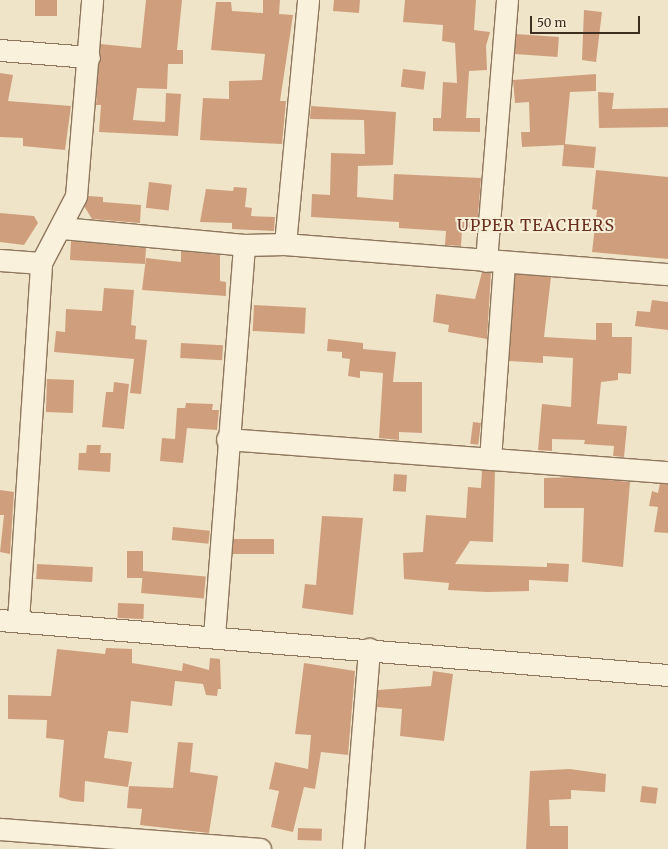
<!DOCTYPE html>
<style>
body{margin:0}
#map{position:relative;width:668px;height:849px;overflow:hidden;background:#f0e4c8;font-family:Merriweather,serif}
div>[style]{position:absolute}
[style*='--x']{left:calc(var(--x)*1px);top:calc(var(--y)*1px);width:calc(var(--w)*1px);rotate:calc(var(--a)*1deg)}
.building>*{inset:0;background:#cf9f7d;transform-origin:0 0}
.roads{filter:drop-shadow(1px 0 #8d765c) drop-shadow(-1px 0 #8d765c) drop-shadow(0 1px #8d765c) drop-shadow(0 -1px #8d765c)}
.minor>*{height:21px;margin:-10.5px;padding:0 10.5px;transform-origin:10.5px;border-radius:10.5px;background:#faf1dc}
span{translate:-50% -50%;white-space:nowrap;text-align:center;line-height:1.15;-webkit-text-stroke:4px #f7eed8;paint-order:stroke}
.quarter-label{font-size:16px;color:#6b2e1e;letter-spacing:1px}
.scale{position:absolute;left:530px;top:16px;width:110px;height:18px;box-sizing:border-box;border:2px solid #3d2e20;border-top:0;padding-left:5px;font-size:12px;line-height:14px;white-space:nowrap;color:#3d2e20;-webkit-text-stroke:3px #f7eed8;paint-order:stroke}
</style>
<div id="map">
<div class="building">
<div style="left:35px;top:0;width:22px;height:16px"></div>
<div style="clip-path:polygon(146px 0,182px 0,177px 50px,183px 50px,183px 64px,168px 64px,167px 89px,137px 88px,133px 120px,165px 122px,166px 93px,181px 94px,178px 136px,99px 132px,101px 105px,96px 105px,100px 44px,141px 48px)"></div>
<div style="clip-path:polygon(263px 0,280px 0,279px 14px,293px 15px,280px 101px,286px 101px,282px 144px,200px 140px,203px 98px,229px 99px,229px 81px,262px 80px,265px 54px,211px 50px,216px 2px,231px 2px,232px 11px,263px 13px)"></div>
<div style="clip-path:polygon(334px 0,360px 0,359px 13px,333px 11px)"></div>
<div style="clip-path:polygon(405px 0,476px 0,474px 30px,490px 32px,486px 46px,487px 70px,469px 71px,466px 118px,480px 118px,480px 132px,433px 131px,433px 118px,441px 118px,443px 82px,457px 83px,455px 43px,442px 41px,443px 25px,403px 22px)"></div>
<div style="clip-path:polygon(584px 10px,602px 12px,596px 62px,582px 60px)"></div>
<div style="left:516px;top:34px;width:43px;height:20px;rotate:4deg"></div>
<div style="left:403px;top:69px;width:23px;height:18px;rotate:7deg"></div>
<div style="clip-path:polygon(0 73px,13px 75px,8px 101px,71px 106px,65px 150px,23px 146px,23px 138px,0 137px)"></div>
<div style="clip-path:polygon(596px 74px,596px 91px,570px 92px,565px 144px,596px 147px,594px 168px,562px 166px,564px 145px,522px 147px,521px 132px,530px 132px,529px 102px,515px 103px,513px 80px)"></div>
<div style="clip-path:polygon(598px 92px,614px 93px,612px 109px,668px 108px,668px 127px,599px 128px)"></div>
<div style="clip-path:polygon(311px 106px,396px 112px,393px 165px,358px 166px,357px 197px,393px 200px,394px 174px,481px 178px,477px 229px,462px 229px,461px 246px,445px 245px,446px 231px,399px 228px,399px 222px,311px 217px,312px 194px,330px 195px,331px 153px,365px 154px,364px 120px,310px 119px)"></div>
<div style="clip-path:polygon(596px 170px,668px 177px,668px 259px,592px 252px,597px 210px,592px 209px)"></div>
<div style="left:149px;top:182px;width:23px;height:26px;rotate:7deg"></div>
<div style="clip-path:polygon(234px 187px,247px 188px,245px 207px,252px 208px,251px 216px,275px 217px,274px 231px,232px 229px,232px 223px,200px 222px,206px 189px,233px 191px)"></div>
<div style="clip-path:polygon(88px 196px,103px 197px,103px 202px,141px 205px,140px 223px,92px 219px,84px 206px)"></div>
<div style="clip-path:polygon(0 213px,34px 216px,38px 223px,24px 245px,0 242px)"></div>
<div style="clip-path:polygon(71px 241px,146px 248px,145px 264px,70px 260px)"></div>
<div style="clip-path:polygon(181px 251px,220px 255px,220px 281px,226px 282px,226px 296px,142px 290px,146px 258px,181px 262px)"></div>
<div style="clip-path:polygon(482px 272px,491px 272px,487px 339px,448px 332px,449px 325px,433px 322px,436px 294px,475px 299px)"></div>
<div style="clip-path:polygon(515px 274px,551px 277px,544px 337px,596px 340px,596px 323px,612px 323px,612px 337px,632px 337px,631px 374px,618px 373px,618px 380px,601px 382px,597px 424px,627px 426px,624px 457px,613px 456px,614px 446px,584px 444px,585px 440px,552px 439px,552px 451px,538px 450px,542px 404px,571px 407px,573px 358px,543px 356px,543px 363px,509px 361px)"></div>
<div style="clip-path:polygon(104px 288px,134px 290px,131px 325px,136px 326px,135px 339px,147px 340px,141px 394px,130px 393px,134px 359px,54px 352px,56px 331px,65px 332px,66px 309px,102px 311px)"></div>
<div style="clip-path:polygon(652px 300px,668px 302px,668px 330px,635px 326px,637px 311px,650px 312px)"></div>
<div style="left:254px;top:305px;width:52px;height:26px;rotate:3deg"></div>
<div style="clip-path:polygon(328px 339px,363px 343px,363px 349px,396px 352px,393px 382px,422px 382px,422px 433px,399px 432px,399px 440px,379px 438px,383px 373px,360px 371px,360px 378px,348px 376px,350px 359px,342px 358px,342px 352px,327px 351px)"></div>
<div style="left:181px;top:343px;width:42px;height:15px;rotate:3deg"></div>
<div style="left:47px;top:379px;width:27px;height:33px;rotate:2deg"></div>
<div style="clip-path:polygon(114px 382px,129px 384px,124px 429px,102px 427px,106px 392px,113px 392px)"></div>
<div style="clip-path:polygon(186px 403px,213px 404px,212px 410px,219px 410px,217px 430px,187px 428px,183px 463px,160px 461px,162px 438px,175px 439px,177px 408px,185px 408px)"></div>
<div style="left:473px;top:422px;width:8px;height:22px;rotate:7deg"></div>
<div style="clip-path:polygon(87px 445px,101px 445px,100px 453px,111px 453px,110px 472px,78px 470px,79px 453px,86px 453px)"></div>
<div style="clip-path:polygon(482px 470px,495px 471px,493px 542px,470px 541px,455px 564px,547px 567px,547px 563px,569px 564px,568px 582px,529px 580px,529px 591px,487px 592px,448px 590px,449px 583px,404px 579px,403px 553px,423px 552px,426px 515px,466px 518px,468px 487px,481px 488px)"></div>
<div style="left:394px;top:474px;width:13px;height:17px;rotate:4deg"></div>
<div style="clip-path:polygon(576px 477px,630px 482px,623px 567px,582px 562px,584px 508px,544px 508px,544px 478px)"></div>
<div style="clip-path:polygon(660px 483px,668px 484px,668px 533px,654px 532px,658px 507px,649px 506px,652px 491px,658px 493px)"></div>
<div style="clip-path:polygon(0 490px,14px 492px,10px 554px,0 552px,4px 515px,0 515px)"></div>
<div style="clip-path:polygon(322px 516px,363px 518px,353px 615px,302px 608px,305px 584px,316px 585px)"></div>
<div style="left:173px;top:527px;width:37px;height:13px;rotate:6deg"></div>
<div style="left:233px;top:539px;width:41px;height:15px"></div>
<div style="left:127px;top:551px;width:16px;height:27px"></div>
<div style="left:37px;top:564px;width:56px;height:15px;rotate:3deg"></div>
<div style="left:143px;top:571px;width:63px;height:22px;rotate:5deg"></div>
<div style="left:118px;top:603px;width:26px;height:15px;rotate:2deg"></div>
<div style="clip-path:polygon(106px 648px,132px 649px,132px 663px,182px 671px,183px 663px,209px 670px,210px 658px,220px 659px,221px 689px,218px 689px,217px 696px,206px 695px,203px 684px,175px 681px,172px 706px,131px 701px,128px 733px,108px 731px,104px 758px,132px 762px,128px 787px,85px 781px,84px 802px,72px 801px,59px 797px,64px 740px,46px 738px,47px 720px,8px 719px,8px 695px,51px 696px,57px 649px,105px 654px)"></div>
<div style="clip-path:polygon(304px 663px,355px 671px,348px 755px,321px 752px,315px 789px,304px 787px,293px 832px,271px 827px,279px 791px,269px 789px,275px 762px,308px 769px,311px 735px,295px 734px)"></div>
<div style="clip-path:polygon(433px 671px,453px 674px,444px 741px,400px 736px,402px 709px,377px 707px,378px 690px,431px 686px)"></div>
<div style="clip-path:polygon(178px 742px,193px 743px,190px 772px,218px 776px,209px 833px,140px 825px,142px 809px,127px 808px,129px 786px,173px 788px)"></div>
<div style="clip-path:polygon(570px 769px,606px 774px,605px 792px,571px 790px,571px 799px,549px 800px,550px 826px,568px 826px,568px 849px,526px 849px,530px 771px)"></div>
<div style="left:642px;top:786px;width:16px;height:16px;rotate:7deg"></div>
<div style="left:298px;top:828px;width:24px;height:12px;rotate:2deg"></div>
</div>
<div class="roads">
<div class="minor">
<div style="--x:0;--y:50;--w:89;--a:4.5"></div>
<div style="--x:62;--y:228;--w:183;--a:5.3"></div>
<div style="--x:285;--y:244;--w:384;--a:4.5"></div>
<div style="--x:0;--y:260;--w:41;--a:4.2"></div>
<div style="--x:486;--y:261;--w:262;--a:-85.4"></div>
<div style="--x:227;--y:439;--w:442;--a:4.3"></div>
<div style="--x:490;--y:459;--w:196;--a:-85.9"></div>
<div style="--x:0;--y:620;--w:670;--a:4.71"></div>
<div style="--x:18;--y:621;--w:359;--a:-86.3"></div>
<div style="--x:41;--y:263;--w:76;--a:-62.4"></div>
<div style="--x:76;--y:196;--w:197;--a:-85.3"></div>
<div style="--x:214;--y:636;--w:392;--a:-85.6"></div>
<div style="--x:244;--y:245;--w:41;--a:-1.4"></div>
<div style="--x:285;--y:244;--w:245;--a:-84.6"></div>
<div style="--x:0;--y:829;--w:261;--a:4.4"></div>
<div style="--x:353;--y:849;--w:201;--a:-85.4"></div>
</div>
</div>
<div class="quarter-label">
<span style="left:536px;top:225px">UPPER TEACHERS</span>
</div>
<div class="scale">50 m</div>
</div>
